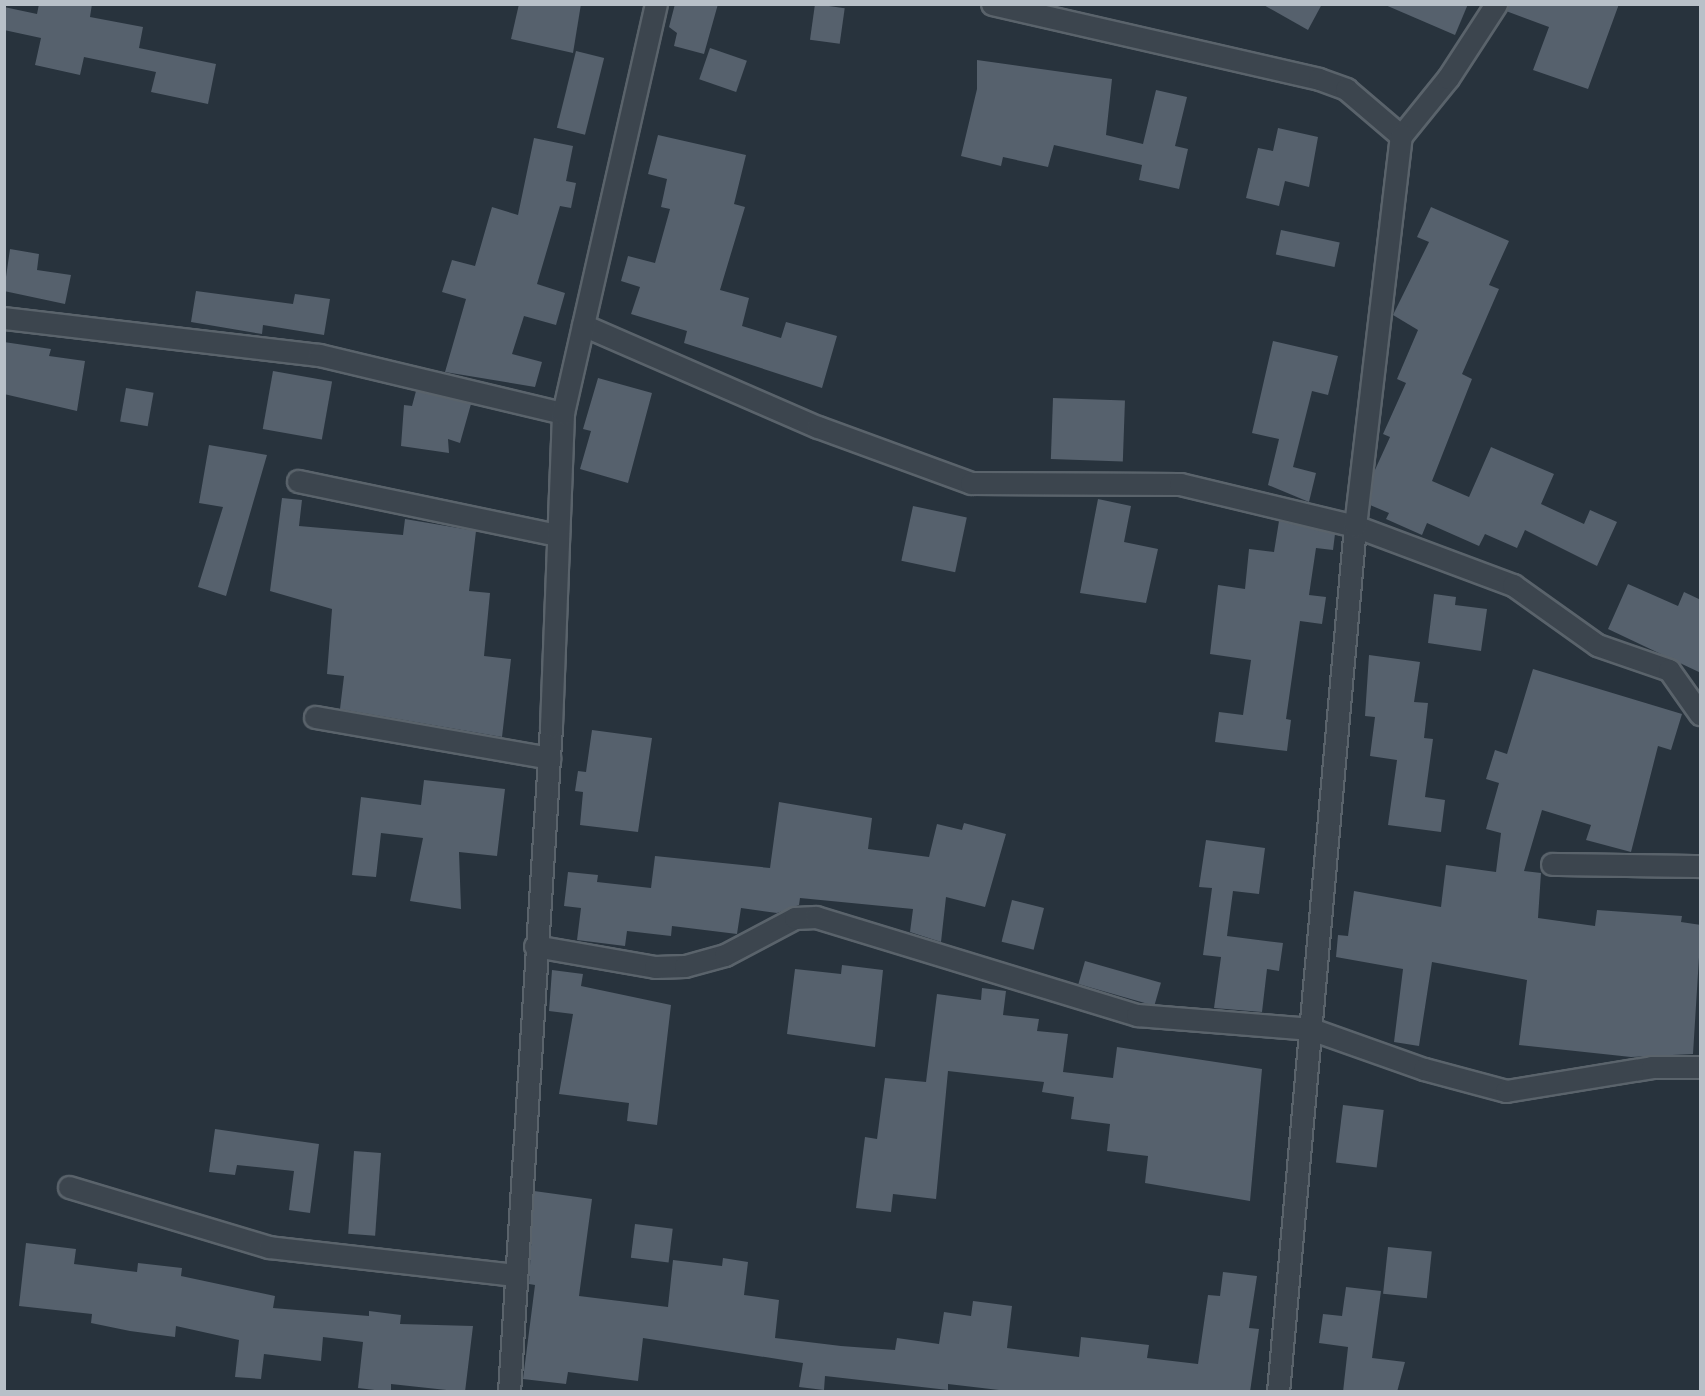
<!DOCTYPE html>
<style>
body{margin:0}
#map{position:relative;width:1705px;height:1396px;overflow:hidden;background:#28333d;font-family:"Fira Sans Condensed",sans-serif}
div>[style]{position:absolute}
[style*='--x']{left:calc(var(--x)*1px);top:calc(var(--y)*1px);width:calc(var(--w)*1px);rotate:calc(var(--a)*1deg)}
.building>*{inset:0;background:#56616d;transform-origin:0 0}
.roads{filter:drop-shadow(2px 0 #5a636b) drop-shadow(-2px 0 #5a636b) drop-shadow(0 2px #5a636b) drop-shadow(0 -2px #5a636b)}
.minor>*{height:21px;margin:-10.5px;padding:0 10.5px;transform-origin:10.5px;border-radius:10.5px;background:#3c454e}
span{translate:-50% -50%;white-space:nowrap;text-align:center;line-height:1.15;-webkit-text-stroke:5px #212a33;paint-order:stroke}
.frame{position:absolute;inset:0;border:6px solid #b8c0c8;pointer-events:none}
</style>
<div id="map">
<div class="building">
<div style="clip-path:polygon(39px 4px,92px 4px,90px 17px,143px 27px,139px 48px,216px 64px,208px 104px,151px 92px,156px 72px,84px 57px,80px 75px,35px 65px,41px 38px,4px 30px,4px 7px,37px 14px)"></div>
<div style="clip-path:polygon(519px 4px,581px 4px,573px 53px,511px 39px)"></div>
<div style="clip-path:polygon(675px 4px,718px 4px,704px 54px,674px 46px,677px 33px,669px 27px)"></div>
<div style="left:815px;top:4px;width:30px;height:36px;rotate:8deg"></div>
<div style="clip-path:polygon(1262px 4px,1322px 4px,1308px 30px)"></div>
<div style="clip-path:polygon(1383px 4px,1468px 4px,1455px 35px)"></div>
<div style="clip-path:polygon(1509px 4px,1619px 4px,1588px 89px,1533px 70px,1549px 27px,1506px 11px)"></div>
<div style="left:710px;top:48px;width:39px;height:33px;rotate:19deg"></div>
<div style="left:576px;top:51px;width:29px;height:79px;rotate:14deg"></div>
<div style="clip-path:polygon(977px 60px,1112px 79px,1106px 135px,1143px 144px,1156px 90px,1187px 97px,1175px 146px,1188px 149px,1179px 189px,1139px 180px,1142px 165px,1054px 145px,1048px 167px,1003px 157px,1001px 166px,961px 156px,977px 89px)"></div>
<div style="clip-path:polygon(1278px 128px,1318px 137px,1309px 187px,1285px 181px,1279px 206px,1246px 198px,1258px 148px,1273px 151px)"></div>
<div style="clip-path:polygon(658px 135px,746px 155px,734px 204px,745px 207px,720px 290px,749px 298px,742px 326px,781px 338px,786px 322px,837px 336px,822px 388px,684px 343px,687px 331px,631px 314px,640px 287px,621px 281px,628px 256px,655px 263px,670px 209px,661px 207px,667px 179px,648px 174px)"></div>
<div style="clip-path:polygon(534px 138px,573px 146px,566px 181px,576px 183px,571px 208px,560px 206px,537px 284px,565px 293px,556px 325px,524px 316px,512px 354px,542px 362px,535px 387px,445px 372px,466px 299px,442px 292px,452px 260px,475px 266px,492px 207px,518px 215px)"></div>
<div style="clip-path:polygon(1431px 207px,1509px 241px,1489px 285px,1499px 289px,1462px 374px,1472px 379px,1432px 481px,1469px 497px,1491px 447px,1554px 474px,1541px 504px,1584px 524px,1590px 510px,1617px 522px,1597px 566px,1525px 530px,1517px 548px,1485px 534px,1479px 546px,1427px 523px,1422px 535px,1386px 519px,1389px 513px,1370px 505px,1374px 472px,1390px 437px,1383px 434px,1406px 383px,1397px 379px,1418px 330px,1393px 315px,1429px 242px,1417px 237px)"></div>
<div style="left:1281px;top:230px;width:60px;height:25px;rotate:12deg"></div>
<div style="clip-path:polygon(10px 249px,39px 254px,37px 270px,71px 275px,65px 304px,4px 291px)"></div>
<div style="clip-path:polygon(196px 291px,293px 304px,295px 294px,330px 299px,324px 335px,263px 325px,262px 334px,191px 322px)"></div>
<div style="clip-path:polygon(1273px 341px,1338px 356px,1328px 395px,1312px 391px,1293px 467px,1316px 473px,1309px 502px,1268px 485px,1279px 439px,1252px 433px)"></div>
<div style="clip-path:polygon(4px 342px,51px 349px,49px 356px,85px 361px,77px 411px,4px 394px)"></div>
<div style="left:273px;top:371px;width:60px;height:59px;rotate:10deg"></div>
<div style="clip-path:polygon(598px 378px,652px 393px,628px 483px,580px 469px,591px 431px,583px 429px)"></div>
<div style="left:126px;top:388px;width:28px;height:34px;rotate:10deg"></div>
<div style="clip-path:polygon(416px 391px,471px 404px,460px 443px,448px 439px,449px 453px,401px 446px,404px 405px,412px 406px)"></div>
<div style="left:1053px;top:398px;width:72px;height:61px;rotate:2deg"></div>
<div style="clip-path:polygon(209px 445px,267px 455px,226px 596px,198px 587px,223px 507px,199px 503px)"></div>
<div style="clip-path:polygon(282px 498px,302px 500px,299px 526px,403px 535px,405px 519px,476px 531px,469px 591px,490px 593px,484px 656px,511px 659px,502px 737px,340px 709px,344px 676px,327px 674px,332px 609px,270px 591px)"></div>
<div style="clip-path:polygon(1098px 499px,1131px 506px,1124px 542px,1158px 549px,1146px 603px,1080px 593px)"></div>
<div style="left:913px;top:506px;width:55px;height:56px;rotate:12deg"></div>
<div style="clip-path:polygon(1279px 521px,1335px 534px,1333px 550px,1316px 548px,1309px 595px,1326px 597px,1322px 624px,1300px 621px,1286px 719px,1291px 720px,1287px 751px,1215px 742px,1219px 712px,1243px 715px,1251px 660px,1210px 654px,1218px 585px,1245px 589px,1249px 549px,1274px 552px)"></div>
<div style="clip-path:polygon(1628px 584px,1678px 606px,1684px 592px,1701px 600px,1701px 673px,1608px 629px)"></div>
<div style="clip-path:polygon(1434px 594px,1456px 597px,1455px 605px,1487px 609px,1481px 651px,1428px 643px)"></div>
<div style="clip-path:polygon(1369px 655px,1420px 662px,1414px 702px,1428px 703px,1424px 738px,1433px 739px,1425px 797px,1445px 800px,1441px 832px,1388px 825px,1397px 760px,1370px 756px,1375px 717px,1365px 716px)"></div>
<div style="clip-path:polygon(1533px 669px,1682px 714px,1671px 750px,1658px 746px,1631px 852px,1586px 840px,1591px 825px,1542px 810px,1524px 871px,1541px 873px,1538px 918px,1595px 926px,1597px 910px,1682px 916px,1681px 922px,1701px 925px,1693px 1054px,1631px 1057px,1519px 1045px,1527px 980px,1432px 962px,1419px 1046px,1394px 1042px,1403px 969px,1336px 957px,1338px 935px,1348px 936px,1354px 891px,1441px 907px,1446px 865px,1496px 872px,1501px 833px,1486px 829px,1499px 783px,1486px 779px,1495px 750px,1507px 754px)"></div>
<div style="clip-path:polygon(592px 730px,652px 738px,638px 832px,580px 825px,583px 792px,575px 791px,578px 771px,586px 772px)"></div>
<div style="clip-path:polygon(424px 780px,505px 789px,497px 856px,459px 852px,461px 909px,410px 901px,423px 838px,381px 833px,376px 877px,352px 875px,361px 797px,421px 805px)"></div>
<div style="clip-path:polygon(779px 802px,872px 818px,868px 849px,929px 857px,937px 824px,962px 830px,964px 823px,1006px 834px,985px 907px,946px 897px,941px 942px,910px 932px,913px 909px,800px 898px,799px 905px,777px 913px,741px 908px,737px 934px,672px 926px,671px 936px,627px 931px,625px 946px,577px 940px,581px 908px,564px 906px,568px 872px,598px 875px,597px 882px,651px 888px,655px 856px,770px 868px)"></div>
<div style="clip-path:polygon(1206px 840px,1265px 848px,1259px 894px,1233px 891px,1227px 936px,1283px 943px,1279px 971px,1267px 969px,1262px 1012px,1214px 1008px,1221px 957px,1203px 955px,1212px 888px,1199px 887px)"></div>
<div style="left:1012px;top:900px;width:33px;height:43px;rotate:14deg"></div>
<div style="left:1085px;top:961px;width:79px;height:24px;rotate:16deg"></div>
<div style="clip-path:polygon(842px 965px,883px 970px,875px 1047px,787px 1034px,795px 969px,841px 974px)"></div>
<div style="clip-path:polygon(552px 970px,583px 974px,581px 986px,671px 1005px,657px 1125px,627px 1121px,629px 1103px,559px 1094px,573px 1014px,549px 1011px)"></div>
<div style="clip-path:polygon(982px 988px,1006px 991px,1003px 1015px,1039px 1019px,1037px 1031px,1068px 1034px,1063px 1072px,1113px 1078px,1117px 1047px,1262px 1069px,1250px 1201px,1145px 1183px,1148px 1156px,1107px 1151px,1110px 1124px,1071px 1119px,1074px 1097px,1042px 1092px,1044px 1082px,948px 1071px,936px 1199px,893px 1194px,891px 1212px,856px 1208px,865px 1137px,877px 1139px,885px 1078px,926px 1082px,937px 994px,981px 1000px)"></div>
<div style="left:1343px;top:1105px;width:41px;height:58px;rotate:7deg"></div>
<div style="clip-path:polygon(215px 1129px,319px 1144px,310px 1213px,289px 1210px,294px 1171px,237px 1165px,235px 1175px,209px 1172px)"></div>
<div style="left:354px;top:1151px;width:27px;height:83px;rotate:4deg"></div>
<div style="clip-path:polygon(534px 1191px,592px 1199px,579px 1296px,668px 1307px,673px 1260px,722px 1266px,723px 1258px,748px 1262px,744px 1295px,779px 1300px,775px 1338px,841px 1346px,895px 1350px,897px 1338px,939px 1344px,944px 1312px,971px 1316px,973px 1301px,1012px 1306px,1007px 1348px,1079px 1357px,1081px 1337px,1149px 1345px,1147px 1358px,1198px 1364px,1208px 1295px,1220px 1296px,1223px 1272px,1257px 1276px,1249px 1328px,1259px 1329px,1250px 1392px,1016px 1392px,948px 1384px,948px 1390px,825px 1376px,824px 1390px,799px 1387px,803px 1363px,643px 1338px,638px 1381px,568px 1372px,566px 1384px,523px 1379px,535px 1285px,529px 1284px)"></div>
<div style="left:635px;top:1224px;width:38px;height:34px;rotate:7deg"></div>
<div style="clip-path:polygon(26px 1243px,76px 1249px,74px 1264px,137px 1272px,138px 1263px,182px 1268px,181px 1276px,275px 1296px,273px 1308px,369px 1316px,369px 1311px,401px 1315px,400px 1324px,473px 1326px,465px 1392px,391px 1384px,391px 1392px,358px 1388px,363px 1342px,323px 1337px,321px 1361px,264px 1354px,261px 1379px,235px 1377px,239px 1340px,176px 1326px,175px 1337px,130px 1331px,91px 1323px,92px 1314px,19px 1306px)"></div>
<div style="left:1388px;top:1247px;width:44px;height:47px;rotate:6deg"></div>
<div style="clip-path:polygon(1346px 1287px,1381px 1291px,1372px 1358px,1405px 1362px,1397px 1392px,1343px 1392px,1348px 1347px,1319px 1343px,1323px 1314px,1342px 1316px)"></div>
</div>
<div class="roads">
<div class="minor">
<div style="--x:992;--y:4;--w:335;--a:12.9"></div>
<div style="--x:1319;--y:79;--w:29;--a:20"></div>
<div style="--x:1346;--y:89;--w:72;--a:40.5"></div>
<div style="--x:1401;--y:136;--w:75;--a:-51"></div>
<div style="--x:1448;--y:78;--w:88;--a:-57"></div>
<div style="--x:4;--y:318;--w:317;--a:6.7"></div>
<div style="--x:319;--y:355;--w:251;--a:13.4"></div>
<div style="--x:583;--y:325;--w:256;--a:23.5"></div>
<div style="--x:818;--y:427;--w:163;--a:20.1"></div>
<div style="--x:971;--y:483;--w:209;--a:0.3"></div>
<div style="--x:1180;--y:484;--w:180;--a:13.5"></div>
<div style="--x:1355;--y:526;--w:169;--a:20.5"></div>
<div style="--x:1513;--y:585;--w:103;--a:35.5"></div>
<div style="--x:1597;--y:645;--w:76;--a:19.1"></div>
<div style="--x:1669;--y:670;--w:54;--a:54.8"></div>
<div style="--x:298;--y:481;--w:265;--a:11.8"></div>
<div style="--x:315;--y:717;--w:238;--a:9.9"></div>
<div style="--x:1552;--y:864;--w:148;--a:0.8"></div>
<div style="--x:535;--y:946;--w:122;--a:9.9"></div>
<div style="--x:655;--y:967;--w:30;--a:-2"></div>
<div style="--x:685;--y:966;--w:41;--a:-15.4"></div>
<div style="--x:725;--y:955;--w:79;--a:-27.9"></div>
<div style="--x:795;--y:918;--w:21;--a:-3"></div>
<div style="--x:816;--y:917;--w:336;--a:17"></div>
<div style="--x:1137;--y:1015;--w:175;--a:4.6"></div>
<div style="--x:1311;--y:1029;--w:120;--a:19.5"></div>
<div style="--x:1424;--y:1069;--w:85;--a:15"></div>
<div style="--x:1506;--y:1091;--w:148;--a:-9.3"></div>
<div style="--x:1652;--y:1067;--w:48;--a:0"></div>
<div style="--x:69;--y:1187;--w:209;--a:16.7"></div>
<div style="--x:269;--y:1247;--w:248;--a:6.5"></div>
<div style="--x:509;--y:1392;--w:667;--a:-86.39"></div>
<div style="--x:551;--y:726;--w:313;--a:-87.8"></div>
<div style="--x:563;--y:413;--w:419;--a:-77.2"></div>
<div style="--x:1278;--y:1392;--w:869;--a:-84.92"></div>
<div style="--x:1355;--y:526;--w:393;--a:-83.3"></div>
</div>
</div>
<div class="frame"></div>
</div>
